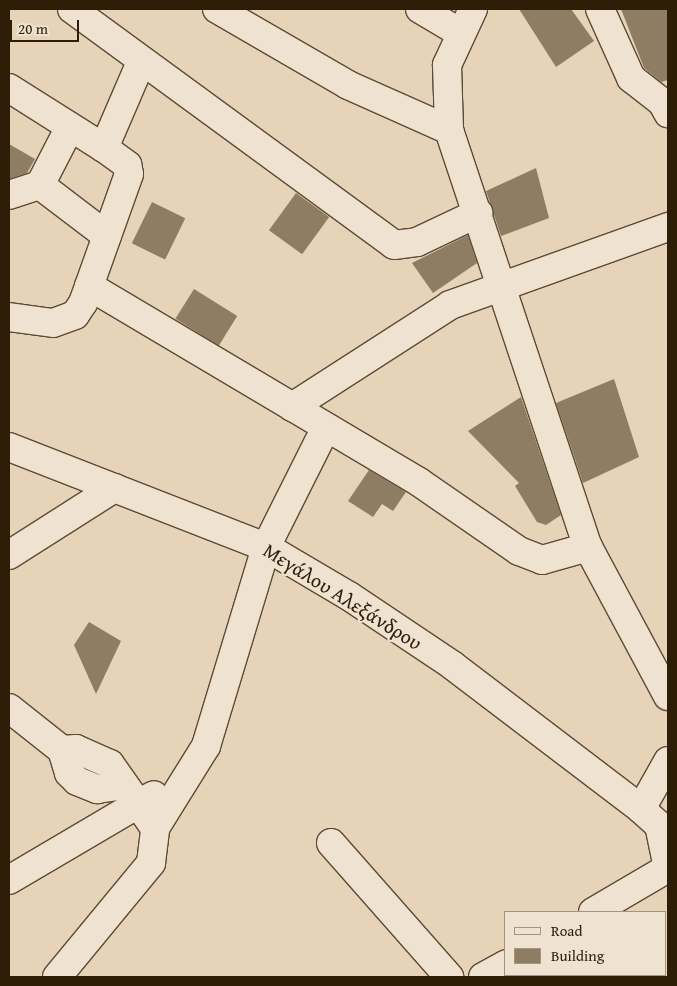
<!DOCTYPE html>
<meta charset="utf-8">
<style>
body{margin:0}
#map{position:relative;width:677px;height:986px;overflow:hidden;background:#e7d3b7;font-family:"Gentium Book Plus",serif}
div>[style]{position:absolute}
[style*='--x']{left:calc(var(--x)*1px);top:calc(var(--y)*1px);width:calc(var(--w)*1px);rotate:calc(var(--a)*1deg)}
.building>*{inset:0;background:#8e7c63;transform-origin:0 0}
.roads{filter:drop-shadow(1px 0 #5c4b33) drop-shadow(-1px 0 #5c4b33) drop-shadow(0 1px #5c4b33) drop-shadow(0 -1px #5c4b33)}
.minor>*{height:28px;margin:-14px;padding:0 14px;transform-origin:14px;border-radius:14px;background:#efe2d0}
span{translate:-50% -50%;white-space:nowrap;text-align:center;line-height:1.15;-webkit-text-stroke:4px #efe2d0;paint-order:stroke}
.street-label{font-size:20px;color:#2e1e07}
.frame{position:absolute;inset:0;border:10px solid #2e1e07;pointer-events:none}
.legend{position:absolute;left:504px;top:911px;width:162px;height:65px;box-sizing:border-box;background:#efe2d0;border:1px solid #a29480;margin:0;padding:6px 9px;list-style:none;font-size:15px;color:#2e1e07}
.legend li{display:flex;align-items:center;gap:10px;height:25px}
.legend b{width:25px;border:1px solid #a29480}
.scale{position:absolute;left:10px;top:20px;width:69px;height:22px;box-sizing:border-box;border:2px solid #2e1e07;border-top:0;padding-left:6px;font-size:15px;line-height:18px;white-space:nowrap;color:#2e1e07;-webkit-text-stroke:4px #efe2d0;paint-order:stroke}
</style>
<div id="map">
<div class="building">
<div style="clip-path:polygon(519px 9px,571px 9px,594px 41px,556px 67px)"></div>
<div style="clip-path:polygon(621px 9px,668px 9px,668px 80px,661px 82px,644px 68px)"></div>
<div style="clip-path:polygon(9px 144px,35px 159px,27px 173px,9px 179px)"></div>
<div style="clip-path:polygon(536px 168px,549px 218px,501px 236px,486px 191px)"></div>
<div style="left:296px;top:193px;width:41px;height:46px;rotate:36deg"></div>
<div style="left:152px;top:202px;width:37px;height:46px;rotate:26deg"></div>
<div style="clip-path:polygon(468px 235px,477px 263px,433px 293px,412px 263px)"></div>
<div style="left:194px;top:289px;width:51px;height:35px;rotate:32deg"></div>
<div style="clip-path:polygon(614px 379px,639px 457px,583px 483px,556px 403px)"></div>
<div style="clip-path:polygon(521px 397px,561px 515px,546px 525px,537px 522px,515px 486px,519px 483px,468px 431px)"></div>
<div style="clip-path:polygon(369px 470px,406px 492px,393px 511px,382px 504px,373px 517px,348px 501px)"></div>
<div style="clip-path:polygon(89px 622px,121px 641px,96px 694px,74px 645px)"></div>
</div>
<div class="roads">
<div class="minor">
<div style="--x:72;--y:9;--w:399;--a:36.2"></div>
<div style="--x:394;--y:245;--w:23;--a:-7"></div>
<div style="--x:417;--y:242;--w:68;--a:-25.4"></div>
<div style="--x:217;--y:9;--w:151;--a:30.1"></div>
<div style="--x:348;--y:85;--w:111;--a:24"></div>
<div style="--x:420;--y:9;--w:45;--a:30.5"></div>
<div style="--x:473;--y:9;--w:62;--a:114.9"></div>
<div style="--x:447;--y:65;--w:65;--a:88.2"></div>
<div style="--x:449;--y:130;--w:440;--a:71.6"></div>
<div style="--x:588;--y:547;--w:169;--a:61.8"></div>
<div style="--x:600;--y:9;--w:76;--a:65.8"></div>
<div style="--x:631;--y:78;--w:39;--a:38"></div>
<div style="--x:662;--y:102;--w:13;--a:61"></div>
<div style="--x:9;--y:88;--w:112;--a:32.3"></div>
<div style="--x:104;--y:148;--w:29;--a:36"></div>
<div style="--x:127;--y:165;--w:9;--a:77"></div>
<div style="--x:129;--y:174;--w:137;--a:109.6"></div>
<div style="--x:83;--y:303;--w:14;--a:124"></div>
<div style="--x:75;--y:315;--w:23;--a:160"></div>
<div style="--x:53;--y:323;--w:44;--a:-172.2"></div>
<div style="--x:104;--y:148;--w:94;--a:-66.7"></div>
<div style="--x:40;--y:185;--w:84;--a:37.3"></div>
<div style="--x:9;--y:195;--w:33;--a:-18"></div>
<div style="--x:40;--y:185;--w:65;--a:-62.7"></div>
<div style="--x:89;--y:286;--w:384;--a:30.7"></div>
<div style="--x:419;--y:482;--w:121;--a:34.6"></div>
<div style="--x:519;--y:551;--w:25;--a:21"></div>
<div style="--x:542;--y:560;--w:48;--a:-15.8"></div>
<div style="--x:292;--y:407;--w:188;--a:-32.8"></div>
<div style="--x:450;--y:305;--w:232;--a:-19.7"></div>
<div style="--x:9;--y:447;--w:276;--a:21.3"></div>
<div style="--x:266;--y:547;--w:96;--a:30.6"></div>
<div style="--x:349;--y:596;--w:124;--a:33.8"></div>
<div style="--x:452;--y:665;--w:238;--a:37.3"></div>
<div style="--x:641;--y:809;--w:24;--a:42"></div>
<div style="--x:659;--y:825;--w:44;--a:78.2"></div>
<div style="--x:9;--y:555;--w:125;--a:-32.5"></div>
<div style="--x:9;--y:708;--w:68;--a:38.4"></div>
<div style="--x:62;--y:750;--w:24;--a:73"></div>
<div style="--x:69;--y:773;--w:11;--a:45"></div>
<div style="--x:77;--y:781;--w:22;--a:22"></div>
<div style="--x:97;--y:789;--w:27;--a:-8"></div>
<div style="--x:62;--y:750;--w:14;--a:-4"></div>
<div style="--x:76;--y:749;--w:37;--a:24"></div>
<div style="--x:110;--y:764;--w:49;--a:55"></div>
<div style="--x:138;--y:804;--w:18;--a:-29"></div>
<div style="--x:641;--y:809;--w:55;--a:-60.6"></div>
<div style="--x:331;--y:843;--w:179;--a:48.6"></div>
<div style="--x:9;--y:880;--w:150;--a:-30.5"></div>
<div style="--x:138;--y:804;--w:29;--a:55"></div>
<div style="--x:155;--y:828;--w:97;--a:-58.1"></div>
<div style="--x:206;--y:746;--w:208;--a:-73.2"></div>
<div style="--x:266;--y:547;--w:134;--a:-63.4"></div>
<div style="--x:593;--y:912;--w:87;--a:-30.4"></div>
<div style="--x:57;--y:977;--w:148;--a:-50.5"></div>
<div style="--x:151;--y:863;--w:35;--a:-83"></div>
<div style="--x:483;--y:977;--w:26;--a:-29"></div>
</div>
</div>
<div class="street-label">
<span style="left:343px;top:596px;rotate:32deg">Μεγάλου Αλεξάνδρου</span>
</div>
<div class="frame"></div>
<ul class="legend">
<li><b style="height:6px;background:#efe2d0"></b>Road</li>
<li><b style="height:14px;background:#8e7c63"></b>Building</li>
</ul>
<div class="scale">20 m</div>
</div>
